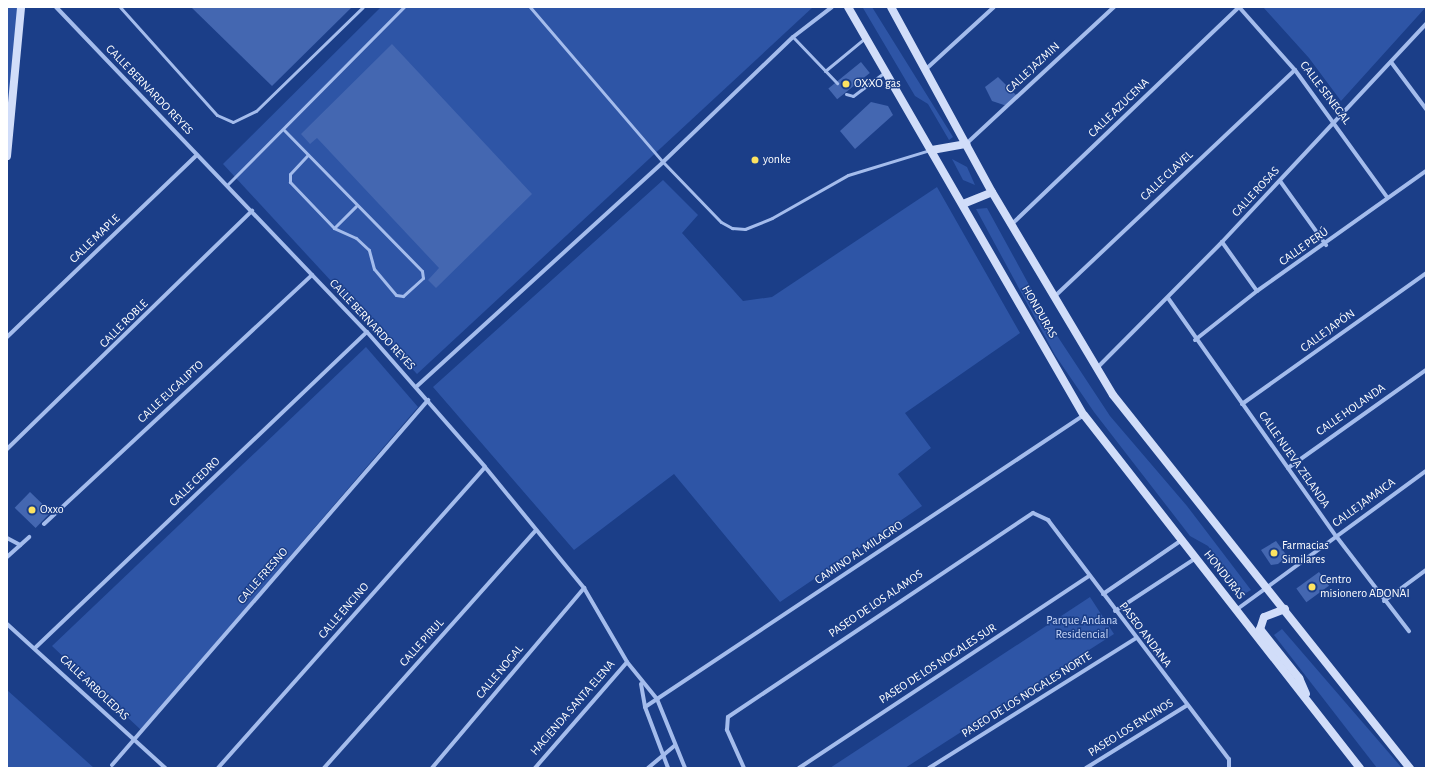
<!DOCTYPE html>
<meta charset="utf-8">
<style>
body{margin:0}
#map{position:relative;width:1433px;height:775px;overflow:hidden;background:#1b3e88;font-family:"Alegreya Sans",sans-serif}
div>[style]{position:absolute}
[style*='--x']{left:calc(var(--x)*1px);top:calc(var(--y)*1px);width:calc(var(--w)*1px);rotate:calc(var(--a)*1deg)}
.green>*{inset:0;background:#2e55a6}
.building>*{inset:0;background:#4467b1;transform-origin:0 0}
.lane>*{height:3px;margin:-1.5px;padding:0 1.5px;transform-origin:1.5px;border-radius:1.5px;background:#a4bcec}
.street>*{height:4px;margin:-2px;padding:0 2px;transform-origin:2px;border-radius:2px;background:#a4bcec}
.secondary>*{height:8px;margin:-4px;padding:0 4px;transform-origin:4px;border-radius:4px;background:#d1ddf9}
.dots>*{width:11px;height:11px;translate:-50% -50%;box-sizing:border-box;border:2px solid #1b3e88;border-radius:50%}
span{translate:-50% -50%;white-space:nowrap;text-align:center;line-height:1.15;-webkit-text-stroke:3px #1b3e88;paint-order:stroke}
.street-label{font-size:12px;color:#fff}
.poi-label{font-size:12px;color:#fff}
.left{translate:0 -50%;text-align:left}
.park-label{font-size:12px;color:#cad9f9}
.frame{position:absolute;inset:0;border:8px solid #fff;pointer-events:none}
</style>
<div id="map">
<div class="green">
<div style="clip-path:polygon(7px 7px,18px 7px,7px 118px)"></div>
<div style="clip-path:polygon(381px 7px,813px 7px,417px 374px,223px 164px)"></div>
<div style="clip-path:polygon(872px 7px,953px 137px,949px 140px,928px 104px,915px 96px,863px 8px)"></div>
<div style="clip-path:polygon(1263px 7px,1426px 7px,1341px 101px,1309px 58px)"></div>
<div style="clip-path:polygon(952px 159px,967px 167px,975px 185px,963px 180px)"></div>
<div style="clip-path:polygon(663px 180px,698px 215px,682px 233px,743px 301px,772px 297px,937px 187px,1020px 333px,905px 413px,931px 448px,898px 474px,922px 506px,780px 602px,674px 474px,574px 550px,433px 387px)"></div>
<div style="clip-path:polygon(987px 208px,1056px 334px,1110px 416px,1187px 506px,1251px 590px,1244px 594px,1208px 546px,1190px 536px,1094px 412px,1055px 355px,976px 209px)"></div>
<div style="clip-path:polygon(366px 347px,418px 407px,141px 730px,52px 646px)"></div>
<div style="clip-path:polygon(1090px 597px,1114px 634px,905px 768px,830px 768px)"></div>
<div style="clip-path:polygon(1282px 629px,1402px 768px,1377px 768px,1274px 635px)"></div>
<div style="clip-path:polygon(7px 690px,94px 768px,7px 768px)"></div>
</div>
<div class="building">
<div style="clip-path:polygon(191px 7px,352px 7px,272px 86px)"></div>
<div style="clip-path:polygon(392px 44px,532px 194px,436px 288px,428px 280px,439px 268px,317px 138px,310px 144px,301px 134px)"></div>
<div style="left:861px;top:62px;width:14px;height:42px;rotate:51deg"></div>
<div style="clip-path:polygon(998px 77px,1017px 96px,1007px 106px,992px 101px,985px 87px)"></div>
<div style="clip-path:polygon(871px 102px,888px 106px,893px 115px,855px 149px,840px 131px)"></div>
<div style="left:30px;top:492px;width:29px;height:22px;rotate:44deg"></div>
<div style="clip-path:polygon(1276px 541px,1287px 556px,1278px 564px,1271px 565px,1261px 550px)"></div>
<div style="left:1319px;top:572px;width:17px;height:28px;rotate:54deg"></div>
</div>
<div class="lane">
<div style="--x:120;--y:7;--w:145;--a:48.1"></div>
<div style="--x:217;--y:115;--w:17;--a:24"></div>
<div style="--x:233;--y:122;--w:25;--a:-26"></div>
<div style="--x:256;--y:111;--w:149;--a:-44.2"></div>
<div style="--x:530;--y:7;--w:204;--a:49.4"></div>
<div style="--x:663;--y:162;--w:83;--a:46"></div>
<div style="--x:721;--y:222;--w:13;--a:29"></div>
<div style="--x:732;--y:228;--w:13;--a:4"></div>
<div style="--x:745;--y:229;--w:29;--a:-22"></div>
<div style="--x:772;--y:218;--w:87;--a:-29.5"></div>
<div style="--x:848;--y:175;--w:86;--a:-17"></div>
<div style="--x:793;--y:37;--w:64;--a:46.3"></div>
<div style="--x:825;--y:71;--w:52;--a:-39.5"></div>
<div style="--x:846;--y:94;--w:7;--a:16"></div>
<div style="--x:853;--y:96;--w:40;--a:-37"></div>
<div style="--x:284;--y:130;--w:197;--a:45.6"></div>
<div style="--x:422;--y:271;--w:7;--a:82"></div>
<div style="--x:423;--y:278;--w:27;--a:138"></div>
<div style="--x:403;--y:296;--w:7;--a:-172"></div>
<div style="--x:396;--y:295;--w:34;--a:-130"></div>
<div style="--x:374;--y:269;--w:20;--a:-105"></div>
<div style="--x:369;--y:250;--w:18;--a:-137"></div>
<div style="--x:356;--y:238;--w:24;--a:-156"></div>
<div style="--x:334;--y:228;--w:64;--a:-133.7"></div>
<div style="--x:290;--y:182;--w:8;--a:-90"></div>
<div style="--x:290;--y:174;--w:26;--a:-47"></div>
<div style="--x:227;--y:185;--w:251;--a:-45.2"></div>
<div style="--x:334;--y:228;--w:31;--a:-45"></div>
</div>
<div class="street">
<div style="--x:56;--y:7;--w:450;--a:46.3"></div>
<div style="--x:367;--y:332;--w:179;--a:48.8"></div>
<div style="--x:485;--y:467;--w:156;--a:50.7"></div>
<div style="--x:584;--y:588;--w:86;--a:59.8"></div>
<div style="--x:627;--y:662;--w:48;--a:51"></div>
<div style="--x:657;--y:699;--w:74;--a:67.9"></div>
<div style="--x:1239;--y:7;--w:84;--a:48.4"></div>
<div style="--x:1295;--y:70;--w:157;--a:54.1"></div>
<div style="--x:1391;--y:62;--w:59;--a:53.3"></div>
<div style="--x:925;--y:70;--w:93;--a:-42.4"></div>
<div style="--x:966;--y:144;--w:202;--a:-42.8"></div>
<div style="--x:1280;--y:181;--w:79;--a:54.3"></div>
<div style="--x:1013;--y:223;--w:313;--a:-43.7"></div>
<div style="--x:1222;--y:242;--w:60;--a:54.5"></div>
<div style="--x:1054;--y:297;--w:331;--a:-43.3"></div>
<div style="--x:1168;--y:298;--w:291;--a:54.8"></div>
<div style="--x:1336;--y:536;--w:120;--a:52.5"></div>
<div style="--x:7;--y:337;--w:263;--a:-43.8"></div>
<div style="--x:1195;--y:340;--w:79;--a:-38.3"></div>
<div style="--x:1257;--y:291;--w:207;--a:-35.4"></div>
<div style="--x:1096;--y:369;--w:179;--a:-45.2"></div>
<div style="--x:1222;--y:242;--w:299;--a:-46.9"></div>
<div style="--x:416;--y:387;--w:334;--a:-42.3"></div>
<div style="--x:663;--y:162;--w:180;--a:-43.9"></div>
<div style="--x:793;--y:37;--w:49;--a:-37.6"></div>
<div style="--x:1242;--y:404;--w:226;--a:-35.4"></div>
<div style="--x:7;--y:449;--w:342;--a:-44.2"></div>
<div style="--x:1288;--y:468;--w:169;--a:-35.4"></div>
<div style="--x:44;--y:524;--w:366;--a:-42.9"></div>
<div style="--x:7;--y:538;--w:15;--a:28"></div>
<div style="--x:7;--y:557;--w:30;--a:-42"></div>
<div style="--x:1103;--y:594;--w:96;--a:-34.4"></div>
<div style="--x:1384;--y:601;--w:52;--a:-36.4"></div>
<div style="--x:1236;--y:610;--w:235;--a:-36.2"></div>
<div style="--x:1115;--y:611;--w:97;--a:-33.2"></div>
<div style="--x:7;--y:624;--w:214;--a:42.3"></div>
<div style="--x:36;--y:647;--w:457;--a:-43.6"></div>
<div style="--x:641;--y:684;--w:23;--a:80"></div>
<div style="--x:645;--y:707;--w:65;--a:69.3"></div>
<div style="--x:645;--y:707;--w:527;--a:-33.63"></div>
<div style="--x:112;--y:765;--w:483;--a:-49.1"></div>
<div style="--x:218;--y:768;--w:402;--a:-48.4"></div>
<div style="--x:324;--y:768;--w:317;--a:-48.3"></div>
<div style="--x:432;--y:768;--w:236;--a:-49.8"></div>
<div style="--x:535;--y:768;--w:140;--a:-49"></div>
<div style="--x:648;--y:768;--w:35;--a:-40"></div>
<div style="--x:744;--y:768;--w:42;--a:-114.1"></div>
<div style="--x:727;--y:730;--w:13;--a:-86"></div>
<div style="--x:728;--y:717;--w:367;--a:-33.8"></div>
<div style="--x:1033;--y:513;--w:17;--a:25"></div>
<div style="--x:1048;--y:520;--w:300;--a:52.9"></div>
<div style="--x:1229;--y:759;--w:9;--a:90"></div>
<div style="--x:799;--y:768;--w:348;--a:-33.5"></div>
<div style="--x:929;--y:768;--w:244;--a:-32.1"></div>
<div style="--x:1086;--y:768;--w:118;--a:-31.8"></div>
</div>
<div class="secondary">
<div style="--x:848;--y:7;--w:471;--a:60"></div>
<div style="--x:1084;--y:415;--w:448;--a:52"></div>
<div style="--x:891;--y:7;--w:211;--a:61.4"></div>
<div style="--x:992;--y:192;--w:236;--a:59.2"></div>
<div style="--x:1113;--y:395;--w:477;--a:51.5"></div>
<div style="--x:932;--y:150;--w:35;--a:-10"></div>
<div style="--x:7;--y:156;--w:150;--a:-84.6"></div>
<div style="--x:963;--y:204;--w:31;--a:-22"></div>
<div style="--x:1285;--y:609;--w:22;--a:159"></div>
<div style="--x:1264;--y:617;--w:13;--a:108"></div>
<div style="--x:1260;--y:629;--w:63;--a:51.5"></div>
<div style="--x:1299;--y:678;--w:17;--a:66"></div>
</div>
<div class="dots">
<div style="left:846px;top:84px;background:#fde361"></div>
<div style="left:755px;top:160px;background:#fde361"></div>
<div style="left:32px;top:510px;background:#fde361"></div>
<div style="left:1274px;top:553px;background:#fde361"></div>
<div style="left:1312px;top:587px;background:#fde361"></div>
</div>
<div class="street-label">
<span style="left:1033px;top:68px;rotate:-43deg">CALLE JAZMIN</span>
<span style="left:149px;top:90px;rotate:46deg">CALLE BERNARDO REYES</span>
<span style="left:1325px;top:93px;rotate:53deg">CALLE SENEGAL</span>
<span style="left:1119px;top:108px;rotate:-44deg">CALLE AZUCENA</span>
<span style="left:1167px;top:176px;rotate:-43deg">CALLE CLAVEL</span>
<span style="left:1256px;top:192px;rotate:-47deg">CALLE ROSAS</span>
<span style="left:95px;top:239px;rotate:-44deg">CALLE MAPLE</span>
<span style="left:1304px;top:247px;rotate:-35deg">CALLE PERÚ</span>
<span style="left:1039px;top:312px;rotate:60deg">HONDURAS</span>
<span style="left:124px;top:324px;rotate:-45deg">CALLE ROBLE</span>
<span style="left:372px;top:325px;rotate:47deg">CALLE BERNARDO REYES</span>
<span style="left:1328px;top:331px;rotate:-36deg">CALLE JAPÓN</span>
<span style="left:171px;top:392px;rotate:-43deg">CALLE EUCALIPTO</span>
<span style="left:1351px;top:410px;rotate:-35deg">CALLE HOLANDA</span>
<span style="left:1294px;top:460px;rotate:55deg">CALLE NUEVA ZELANDA</span>
<span style="left:195px;top:482px;rotate:-44deg">CALLE CEDRO</span>
<span style="left:1364px;top:503px;rotate:-36deg">CALLE JAMAICA</span>
<span style="left:859px;top:553px;rotate:-34deg">CAMINO AL MILAGRO</span>
<span style="left:1224px;top:575px;rotate:52deg">HONDURAS</span>
<span style="left:263px;top:576px;rotate:-49deg">CALLE FRESNO</span>
<span style="left:876px;top:604px;rotate:-34deg">PASEO DE LOS ALAMOS</span>
<span style="left:344px;top:611px;rotate:-49deg">CALLE ENCINO</span>
<span style="left:1145px;top:635px;rotate:53deg">PASEO ANDANA</span>
<span style="left:422px;top:643px;rotate:-48deg">CALLE PIRUL</span>
<span style="left:938px;top:664px;rotate:-33deg">PASEO DE LOS NOGALES SUR</span>
<span style="left:500px;top:672px;rotate:-50deg">CALLE NOGAL</span>
<span style="left:94px;top:688px;rotate:43deg">CALLE ARBOLEDAS</span>
<span style="left:1027px;top:695px;rotate:-32deg">PASEO DE LOS NOGALES NORTE</span>
<span style="left:573px;top:708px;rotate:-49deg">HACIENDA SANTA ELENA</span>
<span style="left:1131px;top:728px;rotate:-32deg">PASEO LOS ENCINOS</span>
</div>
<div class="poi-label">
<span class="left" style="left:854px;top:84px">OXXO gas</span>
<span class="left" style="left:763px;top:160px">yonke</span>
<span class="left" style="left:40px;top:510px">Oxxo</span>
<span class="left" style="left:1282px;top:553px">Farmacias<br>Similares</span>
<span class="left" style="left:1320px;top:587px">Centro<br>misionero ADONAI</span>
</div>
<div class="park-label">
<span style="left:1082px;top:628px">Parque Andana<br>Residencial</span>
</div>
<div class="frame"></div>
</div>
